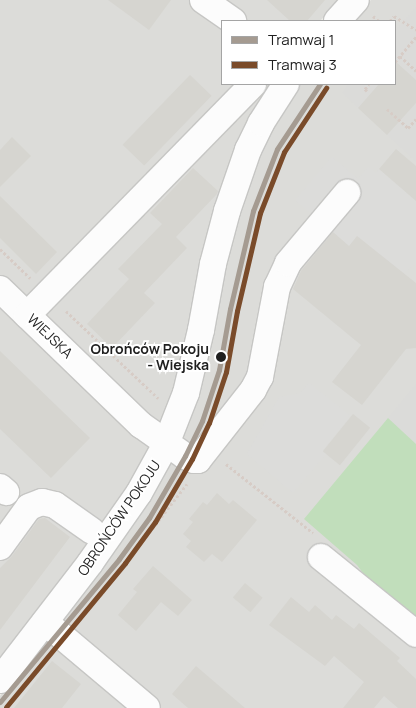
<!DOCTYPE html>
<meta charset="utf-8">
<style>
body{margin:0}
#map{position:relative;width:416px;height:708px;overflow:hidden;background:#edede8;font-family:Manrope,sans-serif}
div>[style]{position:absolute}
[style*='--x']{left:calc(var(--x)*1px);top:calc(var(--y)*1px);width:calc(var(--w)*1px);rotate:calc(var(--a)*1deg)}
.residential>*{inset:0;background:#dcdcd9}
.religious>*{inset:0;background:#dbdbd9}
.forest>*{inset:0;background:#c1debb}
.parking>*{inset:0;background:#dcdcda}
.building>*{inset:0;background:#d6d5d0;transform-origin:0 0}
.path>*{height:3px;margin-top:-1.5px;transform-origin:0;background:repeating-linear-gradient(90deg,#d7ccc6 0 2.5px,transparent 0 5px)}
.roads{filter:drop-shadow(1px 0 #c6c6c4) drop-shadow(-1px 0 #c6c6c4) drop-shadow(0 1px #c6c6c4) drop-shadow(0 -1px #c6c6c4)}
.minor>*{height:26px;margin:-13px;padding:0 13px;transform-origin:13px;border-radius:13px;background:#fcfcfc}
.tram-1>*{height:5px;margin:-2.5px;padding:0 2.5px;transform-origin:2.5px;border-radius:2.5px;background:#a59b91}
.tram-2>*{height:5px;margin:-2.5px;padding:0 2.5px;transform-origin:2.5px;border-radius:2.5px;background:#7a4b2a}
.dots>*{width:14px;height:14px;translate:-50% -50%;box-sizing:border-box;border:2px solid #fff;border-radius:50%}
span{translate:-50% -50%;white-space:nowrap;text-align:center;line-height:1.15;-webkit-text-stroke:4px #fff;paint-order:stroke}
.street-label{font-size:14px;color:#1f1f1f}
.stop-label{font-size:14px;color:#1f1f1f;font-weight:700}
.right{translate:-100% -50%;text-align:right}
.legend{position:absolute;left:221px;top:20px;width:175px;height:65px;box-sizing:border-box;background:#fff;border:1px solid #a5a5a5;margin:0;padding:6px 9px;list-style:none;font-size:15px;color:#1f1f1f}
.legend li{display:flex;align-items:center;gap:10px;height:25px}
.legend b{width:25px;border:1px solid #a5a5a5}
</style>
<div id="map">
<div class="residential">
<div style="clip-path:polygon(0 0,340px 0,320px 21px,222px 21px,222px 84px,279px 84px,149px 463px,0 665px)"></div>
<div style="clip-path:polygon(371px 0,416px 0,416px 708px,0 708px,0 696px,55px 629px,141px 505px,254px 157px,296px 84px,395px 84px,395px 21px,351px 21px)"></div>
</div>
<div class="religious">
<div style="clip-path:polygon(416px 7px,416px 162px,342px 93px,348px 84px,395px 84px,395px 31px)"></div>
<div style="clip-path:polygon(416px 384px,416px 444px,388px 418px)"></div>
</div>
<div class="forest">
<div style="clip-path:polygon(388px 418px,416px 444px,416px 622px,372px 585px,357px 565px,304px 519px)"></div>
</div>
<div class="parking">
<div style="clip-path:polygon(332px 157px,358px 179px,368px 167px,376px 173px,379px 169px,416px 201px,416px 264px,403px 273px,357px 236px,349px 246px,295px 200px)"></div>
<div style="clip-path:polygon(309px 383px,351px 416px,323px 450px,326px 454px,293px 493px,247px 454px,279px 397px,300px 393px)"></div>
</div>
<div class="building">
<div style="clip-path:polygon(108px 0,171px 0,149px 30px)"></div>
<div style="clip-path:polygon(267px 0,325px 0,307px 21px,290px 21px)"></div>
<div style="clip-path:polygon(395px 61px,416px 80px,416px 103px,387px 135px,358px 108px,379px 84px,395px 84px)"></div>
<div style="left:190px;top:75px;width:30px;height:97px;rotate:44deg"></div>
<div style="clip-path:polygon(12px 137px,31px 156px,0 187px,0 150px)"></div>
<div style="clip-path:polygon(396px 149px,416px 166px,416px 201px,379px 169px)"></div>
<div style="clip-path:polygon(193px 168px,218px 191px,217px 194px,176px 237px,187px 248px,144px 293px,155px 303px,112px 348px,87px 324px,129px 279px,118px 269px,162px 224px,150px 213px)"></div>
<div style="clip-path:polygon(0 196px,57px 252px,36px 274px,0 238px)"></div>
<div style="clip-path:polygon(333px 232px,349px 246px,357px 236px,416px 283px,416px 348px,406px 349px,362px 405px,332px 382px,361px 345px,293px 289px,301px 271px)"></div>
<div style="clip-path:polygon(0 351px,90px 438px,51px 478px,0 429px)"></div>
<div style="left:353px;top:414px;width:22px;height:48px;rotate:39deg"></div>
<div style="clip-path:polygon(217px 493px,229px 504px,233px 500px,257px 520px,222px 562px,212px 554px,204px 562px,186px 547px,191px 541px,183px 534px,193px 522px,189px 519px,203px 502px,207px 505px)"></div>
<div style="clip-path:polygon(45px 518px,70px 537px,0 630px,0 568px,12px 556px,39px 519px)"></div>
<div style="clip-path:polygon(153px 566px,192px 600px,178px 616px,161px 602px,136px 631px,118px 615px,137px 592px,133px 589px)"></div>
<div style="left:245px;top:583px;width:23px;height:19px;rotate:40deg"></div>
<div style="clip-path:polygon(291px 597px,309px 612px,315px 605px,332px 620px,336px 615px,354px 629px,359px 623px,400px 658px,397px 661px,416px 679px,416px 708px,398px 708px,384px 696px,374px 708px,343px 708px,364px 682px,334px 656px,325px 666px,269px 625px)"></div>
<div style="clip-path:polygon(52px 661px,81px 684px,62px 708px,14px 708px)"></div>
<div style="clip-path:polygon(196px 666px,245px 708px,188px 708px,172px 694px)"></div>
</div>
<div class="path">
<div style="--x:373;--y:16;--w:8;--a:40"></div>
<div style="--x:390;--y:21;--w:6;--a:-51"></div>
<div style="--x:394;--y:16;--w:26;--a:32"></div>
<div style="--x:400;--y:56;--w:22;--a:43"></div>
<div style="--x:395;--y:62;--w:33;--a:-50"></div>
<div style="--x:367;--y:91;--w:3;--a:-135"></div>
<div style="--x:365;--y:89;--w:6;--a:-51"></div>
<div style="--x:387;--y:109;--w:28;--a:42"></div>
<div style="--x:408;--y:128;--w:12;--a:-48"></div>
<div style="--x:0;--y:249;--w:42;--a:44"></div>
<div style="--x:66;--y:311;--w:127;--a:43.4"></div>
<div style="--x:226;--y:464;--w:111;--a:38.4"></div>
<div style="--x:100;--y:596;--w:142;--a:-52.2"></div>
</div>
<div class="roads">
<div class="minor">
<div style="--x:203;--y:0;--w:37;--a:35"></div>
<div style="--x:337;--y:21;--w:28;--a:-48"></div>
<div style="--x:0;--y:289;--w:196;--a:44"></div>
<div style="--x:141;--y:425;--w:54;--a:35.2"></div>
<div style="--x:185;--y:456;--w:10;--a:24"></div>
<div style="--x:194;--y:460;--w:4;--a:0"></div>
<div style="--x:198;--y:460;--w:89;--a:-51.8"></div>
<div style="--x:253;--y:390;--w:15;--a:-62"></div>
<div style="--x:260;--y:377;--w:92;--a:-79.3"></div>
<div style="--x:277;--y:287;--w:26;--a:-65"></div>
<div style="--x:288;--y:263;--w:92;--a:-49.9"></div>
<div style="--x:27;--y:315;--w:323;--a:-45.6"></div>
<div style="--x:0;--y:487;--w:8;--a:40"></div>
<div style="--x:0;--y:547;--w:49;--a:-54.1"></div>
<div style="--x:29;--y:507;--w:14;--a:-21"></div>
<div style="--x:42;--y:502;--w:13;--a:13"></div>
<div style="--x:55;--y:505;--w:45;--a:35.1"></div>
<div style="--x:321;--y:557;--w:122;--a:39"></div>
<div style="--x:45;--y:622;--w:133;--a:40.1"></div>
<div style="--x:0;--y:680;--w:148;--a:-52.4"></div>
<div style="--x:90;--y:563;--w:85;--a:-55"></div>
<div style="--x:139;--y:493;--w:56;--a:-61.1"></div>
<div style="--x:166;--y:444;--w:55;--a:-68.6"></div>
<div style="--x:186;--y:393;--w:65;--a:-76.6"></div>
<div style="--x:201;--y:330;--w:67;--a:-79.7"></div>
<div style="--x:213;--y:264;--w:55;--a:-75.2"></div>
<div style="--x:227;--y:211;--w:65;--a:-71"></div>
<div style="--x:248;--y:150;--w:30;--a:-64"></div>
<div style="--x:261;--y:123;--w:46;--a:-57.3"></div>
</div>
</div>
<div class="tram-1">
<div style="--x:0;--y:702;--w:186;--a:-50.2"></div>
<div style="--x:119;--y:559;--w:51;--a:-53.8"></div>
<div style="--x:149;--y:518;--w:72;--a:-59.9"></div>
<div style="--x:185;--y:456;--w:39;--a:-64"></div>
<div style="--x:202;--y:421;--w:54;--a:-71.6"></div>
<div style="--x:219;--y:370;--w:62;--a:-79.8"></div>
<div style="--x:230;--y:309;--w:101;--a:-76.8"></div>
<div style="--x:253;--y:211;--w:66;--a:-68.8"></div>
<div style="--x:277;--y:149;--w:78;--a:-56.5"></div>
</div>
<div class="tram-2">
<div style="--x:6;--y:707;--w:187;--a:-50.4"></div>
<div style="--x:125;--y:563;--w:51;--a:-53.8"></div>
<div style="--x:155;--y:522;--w:73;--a:-59.6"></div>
<div style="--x:192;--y:459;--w:40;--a:-65"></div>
<div style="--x:209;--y:423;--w:54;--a:-71.6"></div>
<div style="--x:226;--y:372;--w:62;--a:-79.8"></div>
<div style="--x:237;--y:311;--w:101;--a:-76.8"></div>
<div style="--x:260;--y:213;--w:66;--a:-68.5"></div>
<div style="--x:284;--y:152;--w:77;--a:-56.7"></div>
</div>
<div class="dots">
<div style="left:221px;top:357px;background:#1f1f1f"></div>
</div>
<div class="street-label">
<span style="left:50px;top:336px;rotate:44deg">WIEJSKA</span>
<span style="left:119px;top:518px;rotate:-56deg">OBROŃCÓW POKOJU</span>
</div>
<div class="stop-label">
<span class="right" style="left:209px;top:357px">Obrońców Pokoju<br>- Wiejska</span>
</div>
<ul class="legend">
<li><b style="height:6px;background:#a59b91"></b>Tramwaj 1</li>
<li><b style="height:6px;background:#7a4b2a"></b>Tramwaj 3</li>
</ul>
</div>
